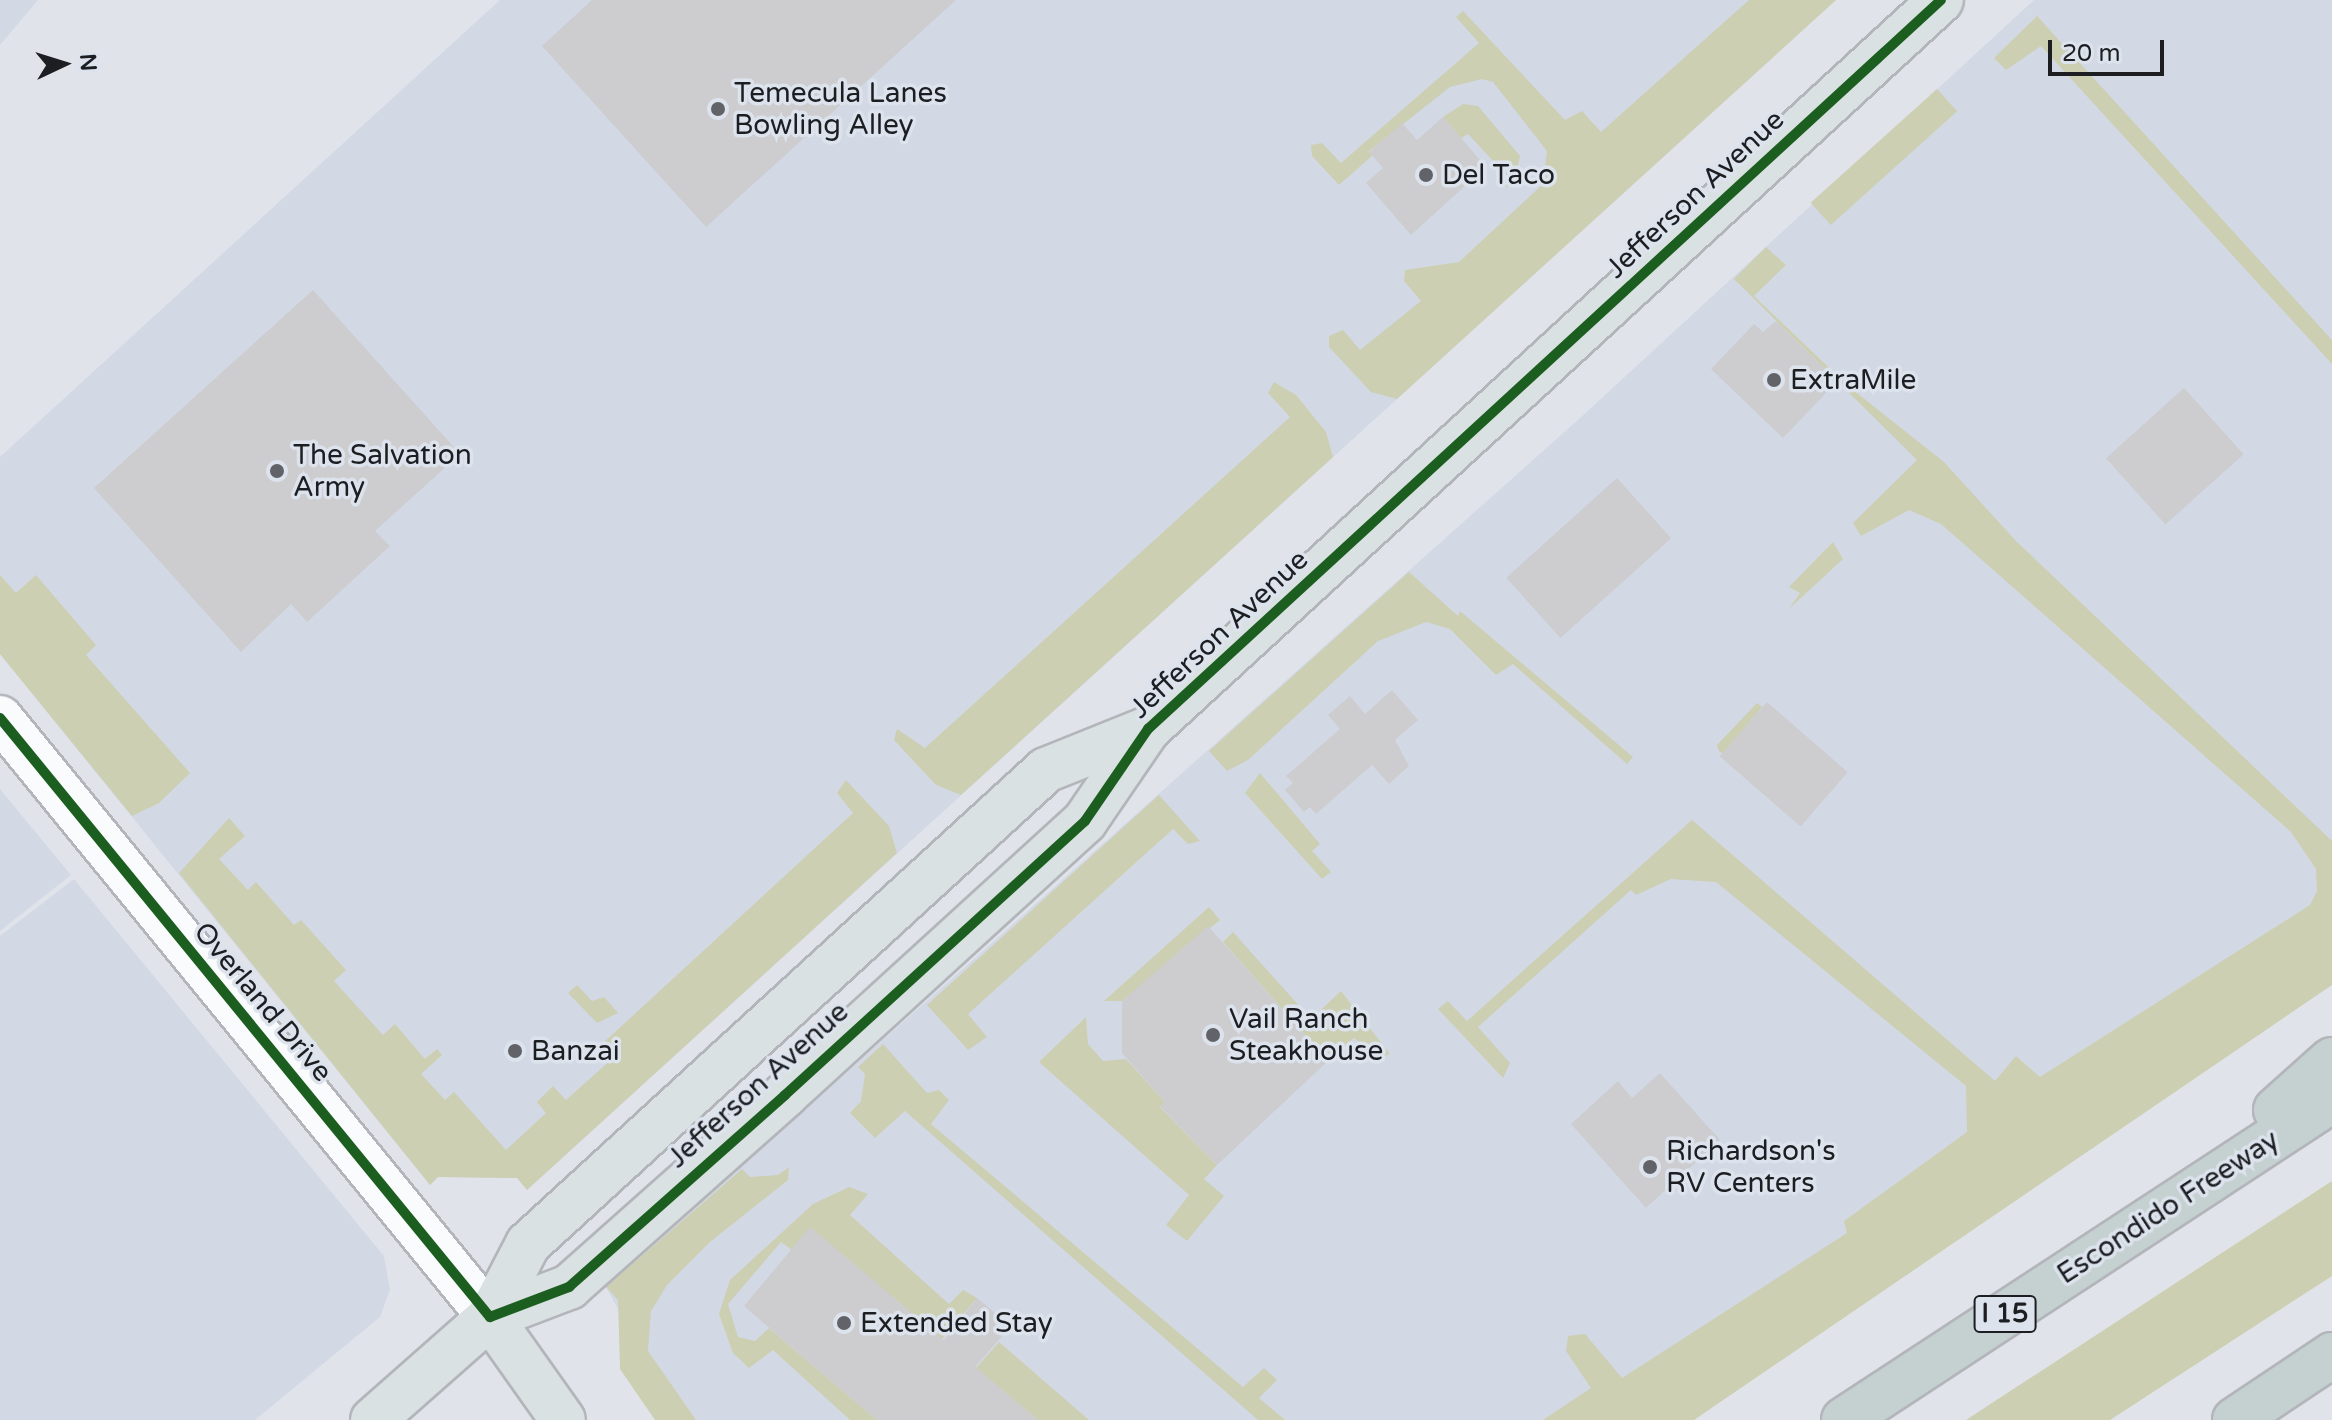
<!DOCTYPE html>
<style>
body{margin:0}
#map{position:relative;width:2332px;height:1420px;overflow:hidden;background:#e0e4ea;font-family:"Varela Round",sans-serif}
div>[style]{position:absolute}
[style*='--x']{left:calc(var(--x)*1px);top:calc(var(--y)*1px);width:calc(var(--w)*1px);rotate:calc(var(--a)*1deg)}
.built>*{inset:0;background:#d2d9e5}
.green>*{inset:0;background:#cccfb1;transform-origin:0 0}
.building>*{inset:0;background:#cdcccf;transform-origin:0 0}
.roads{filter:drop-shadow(2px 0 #b3b5ba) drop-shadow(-2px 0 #b3b5ba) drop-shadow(0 2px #b3b5ba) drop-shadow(0 -2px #b3b5ba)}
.minor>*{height:44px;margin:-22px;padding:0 22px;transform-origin:22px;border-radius:22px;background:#fafbfc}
.major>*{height:44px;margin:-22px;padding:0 22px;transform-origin:22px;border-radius:22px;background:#dae1e2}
.highway>*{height:44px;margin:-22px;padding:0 22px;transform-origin:22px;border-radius:22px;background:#c5d0d1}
.cycleway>*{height:10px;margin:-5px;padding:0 5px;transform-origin:5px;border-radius:5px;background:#1b5e20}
.dots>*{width:22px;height:22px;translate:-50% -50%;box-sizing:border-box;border:4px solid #dde3ed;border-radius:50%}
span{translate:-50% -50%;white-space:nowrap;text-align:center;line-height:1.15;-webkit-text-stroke:7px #dde3ed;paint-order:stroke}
.shield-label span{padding:2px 6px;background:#dde3ed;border:2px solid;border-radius:6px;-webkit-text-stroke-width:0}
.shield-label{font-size:26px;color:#1c1e22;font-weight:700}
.poi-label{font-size:28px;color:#1c1e22}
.left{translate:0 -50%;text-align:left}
.street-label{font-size:28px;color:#1c1e22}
.north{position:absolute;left:24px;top:24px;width:80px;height:80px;-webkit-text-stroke:6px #dde3ed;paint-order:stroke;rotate:86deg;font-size:22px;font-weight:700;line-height:32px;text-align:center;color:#1c1e22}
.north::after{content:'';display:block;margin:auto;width:28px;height:36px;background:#1c1e22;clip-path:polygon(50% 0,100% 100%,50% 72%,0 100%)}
.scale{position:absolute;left:2048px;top:40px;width:116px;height:36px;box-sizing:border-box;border:4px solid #1c1e22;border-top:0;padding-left:10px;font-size:24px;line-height:28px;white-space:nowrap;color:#1c1e22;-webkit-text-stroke:6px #dde3ed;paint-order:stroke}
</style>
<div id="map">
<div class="built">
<div style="clip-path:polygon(0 0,38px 0,0 45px)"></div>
<div style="clip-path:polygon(500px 0,1836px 0,527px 1190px,517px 1178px,438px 1177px,430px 1185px,0 654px,0 457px)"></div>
<div style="clip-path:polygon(2034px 0,2332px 0,2332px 921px,1574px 1420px,679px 1420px,606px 1287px,1580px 418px)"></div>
<div style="clip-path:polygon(0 789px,71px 875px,0 931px)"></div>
<div style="clip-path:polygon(74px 879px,384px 1256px,390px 1290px,380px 1317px,255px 1420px,0 1420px,0 936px)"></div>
</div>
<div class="green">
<div style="clip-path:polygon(1749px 0,1836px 0,1397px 399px,1371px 392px,1329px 347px,1329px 336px,1343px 330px,1360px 350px,1421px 301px,1404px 281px,1405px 270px,1459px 262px,1543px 184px,1547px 151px,1493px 82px,1482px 79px,1450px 87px,1369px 151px,1372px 156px,1339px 185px,1312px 156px,1311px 145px,1322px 143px,1341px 163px,1479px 43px,1456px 17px,1463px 11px,1565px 120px,1582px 111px,1601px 132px)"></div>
<div style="clip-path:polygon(2037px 16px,2332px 340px,2332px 364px,2041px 46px,2006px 70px,1994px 58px)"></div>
<div style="left:1937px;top:89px;width:30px;height:170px;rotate:48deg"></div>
<div style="clip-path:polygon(1463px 104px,1478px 106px,1520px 156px,1515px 179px,1506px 188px,1508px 177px,1468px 134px,1461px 138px,1443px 117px)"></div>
<div style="clip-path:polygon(1766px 247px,1786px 265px,1754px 296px,1848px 386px,1944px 462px,2016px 541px,2332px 841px,2332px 985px,1694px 1420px,1543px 1420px,1591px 1388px,1566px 1351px,1568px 1336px,1585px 1334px,1622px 1378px,1847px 1233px,1844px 1221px,1967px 1132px,1966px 1086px,1716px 882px,1671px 879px,1636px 895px,1631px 890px,1478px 1027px,1510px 1063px,1503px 1078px,1438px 1009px,1448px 1001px,1467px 1021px,1692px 820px,1995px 1081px,2016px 1056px,2040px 1077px,2310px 905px,2317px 891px,2316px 869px,2291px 832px,1941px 524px,1909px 510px,1861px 536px,1853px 523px,1917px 460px,1734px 279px)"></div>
<div style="clip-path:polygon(1274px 382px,1296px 395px,1326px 432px,1333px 457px,961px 795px,936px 785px,894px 740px,897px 729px,925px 748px,1290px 417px,1268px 393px)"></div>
<div style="clip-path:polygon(1833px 542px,1843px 559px,1789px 609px,1800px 593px,1789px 587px)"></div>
<div style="clip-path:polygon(1409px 572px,1458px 616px,1460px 611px,1633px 757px,1627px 764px,1513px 664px,1496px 675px,1450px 629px,1426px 622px,1378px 641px,1248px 760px,1227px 771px,1209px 751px)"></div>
<div style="clip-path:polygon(0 575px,16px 593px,36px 575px,96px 645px,86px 655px,190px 773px,159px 803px,132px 816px,0 654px)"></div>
<div style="clip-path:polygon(1757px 703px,1762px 707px,1723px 754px,1719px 751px,1717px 745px)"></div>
<div style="clip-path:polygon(1260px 773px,1320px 844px,1312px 851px,1331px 872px,1322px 879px,1245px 793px)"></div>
<div style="clip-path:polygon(846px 780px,889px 826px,897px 853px,527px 1190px,517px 1178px,438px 1177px,430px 1185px,179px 873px,229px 818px,245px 836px,219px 859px,248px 890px,256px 882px,294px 925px,301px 920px,346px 970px,334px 981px,383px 1035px,395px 1024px,425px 1059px,437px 1049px,442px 1055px,421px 1074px,445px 1100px,454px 1092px,506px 1150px,546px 1113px,537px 1102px,553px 1086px,566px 1100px,613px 1058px,602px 1044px,853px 813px,837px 793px)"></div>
<div style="clip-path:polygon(1159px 795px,1200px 841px,1188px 844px,1173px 829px,968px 1014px,987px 1037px,968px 1050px,927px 1005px)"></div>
<div style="clip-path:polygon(1209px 907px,1220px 920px,1122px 1001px,1104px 1001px)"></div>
<div style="clip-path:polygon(1233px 932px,1311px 1019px,1341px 991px,1390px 1054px,1379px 1058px,1354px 1038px,1328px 1061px,1223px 942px)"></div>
<div style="clip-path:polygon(577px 985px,592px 1001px,604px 997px,618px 1013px,597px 1023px,568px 993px)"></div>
<div style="clip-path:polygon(1086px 1017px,1088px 1044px,1103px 1061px,1126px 1059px,1165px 1102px,1160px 1107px,1217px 1165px,1204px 1179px,1224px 1196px,1187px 1241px,1166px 1225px,1189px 1195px,1039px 1062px)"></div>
<div style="clip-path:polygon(883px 1044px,927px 1093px,939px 1090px,949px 1100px,931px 1124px,1243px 1387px,1264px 1368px,1277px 1380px,1259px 1398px,1285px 1420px,1258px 1420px,905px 1111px,875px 1138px,850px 1113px,861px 1101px,865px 1074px,858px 1067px)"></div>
<div style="clip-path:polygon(789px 1167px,788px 1180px,710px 1242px,667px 1285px,651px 1311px,648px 1351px,696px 1420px,655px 1420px,620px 1369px,618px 1300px,606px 1287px,742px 1169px,750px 1177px,778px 1175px)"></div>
<div style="clip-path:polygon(2332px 1181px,2332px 1276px,2110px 1420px,1966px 1420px)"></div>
<div style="clip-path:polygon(849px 1187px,868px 1194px,850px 1215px,949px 1304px,963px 1290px,977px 1298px,942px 1339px,811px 1228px,792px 1250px,781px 1242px,728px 1304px,738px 1337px,755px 1341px,769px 1328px,877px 1420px,850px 1420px,773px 1350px,749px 1368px,733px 1353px,719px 1314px,730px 1280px,813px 1204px)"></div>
<div style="clip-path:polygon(999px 1342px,1089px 1420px,1038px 1420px,976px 1368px)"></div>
</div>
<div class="building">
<div style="clip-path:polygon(592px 0,956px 0,706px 227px,542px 46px)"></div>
<div style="clip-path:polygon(1443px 117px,1486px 167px,1411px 235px,1366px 183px,1383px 168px,1369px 152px,1402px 123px,1417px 140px)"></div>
<div style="clip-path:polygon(313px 290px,460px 454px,375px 531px,390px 546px,307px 622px,291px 604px,241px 652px,94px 488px)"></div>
<div style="clip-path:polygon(1776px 321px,1831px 375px,1819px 385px,1826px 393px,1783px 438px,1711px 369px,1754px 324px,1763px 332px)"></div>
<div style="left:2184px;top:388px;width:89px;height:105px;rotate:48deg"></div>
<div style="left:1617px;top:478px;width:81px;height:149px;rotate:48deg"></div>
<div style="clip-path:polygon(1392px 690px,1418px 720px,1395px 740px,1409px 766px,1389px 784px,1372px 765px,1316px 814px,1310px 807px,1304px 812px,1285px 790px,1293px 783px,1286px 776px,1340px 729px,1328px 715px,1350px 696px,1365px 714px)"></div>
<div style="left:1767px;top:702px;width:107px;height:72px;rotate:41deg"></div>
<div style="clip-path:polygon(1208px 926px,1328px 1061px,1217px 1165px,1160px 1106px,1165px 1102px,1122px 1053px,1122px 1001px)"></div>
<div style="clip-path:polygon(1660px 1073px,1720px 1140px,1646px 1208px,1571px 1124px,1618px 1081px,1632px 1098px)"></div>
<div style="clip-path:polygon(810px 1227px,944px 1340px,977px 1298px,1011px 1326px,975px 1367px,1038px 1420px,877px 1420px,744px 1306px)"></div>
</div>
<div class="roads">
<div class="minor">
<div style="--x:0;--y:718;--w:774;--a:50.72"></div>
</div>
<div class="major">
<div style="--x:490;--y:1317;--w:85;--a:-20.8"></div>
<div style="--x:569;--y:1287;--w:289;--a:-41.6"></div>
<div style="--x:785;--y:1095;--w:406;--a:-42.4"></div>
<div style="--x:1085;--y:821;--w:112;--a:-55.6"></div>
<div style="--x:1148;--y:729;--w:1077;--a:-42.59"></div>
<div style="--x:490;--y:1317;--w:126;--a:54.7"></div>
<div style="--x:373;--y:1420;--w:156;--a:-41.4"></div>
<div style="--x:490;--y:1317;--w:82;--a:-62.5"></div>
<div style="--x:528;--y:1244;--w:702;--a:-42.46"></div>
<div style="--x:1046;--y:770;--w:110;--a:-21.9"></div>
</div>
<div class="highway">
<div style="--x:2276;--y:1110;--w:75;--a:-41.8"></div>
<div style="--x:1844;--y:1420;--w:584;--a:-33.25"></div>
<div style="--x:2235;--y:1420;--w:117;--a:-33.8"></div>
</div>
</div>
<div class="cycleway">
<div style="--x:0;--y:718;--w:774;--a:50.72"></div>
<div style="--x:490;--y:1317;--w:85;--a:-20.8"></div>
<div style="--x:569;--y:1287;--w:289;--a:-41.6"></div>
<div style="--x:785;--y:1095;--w:406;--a:-42.4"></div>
<div style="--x:1085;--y:821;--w:112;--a:-55.6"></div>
<div style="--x:1148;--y:729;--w:1077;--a:-42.59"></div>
</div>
<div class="dots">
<div style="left:718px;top:109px;background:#616368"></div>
<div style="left:1426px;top:175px;background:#616368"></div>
<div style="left:1774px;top:380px;background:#616368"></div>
<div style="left:277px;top:471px;background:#616368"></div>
<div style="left:1213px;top:1035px;background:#616368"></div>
<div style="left:515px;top:1051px;background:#616368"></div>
<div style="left:1650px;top:1167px;background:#616368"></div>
<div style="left:844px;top:1323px;background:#616368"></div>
</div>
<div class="shield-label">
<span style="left:2005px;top:1314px">I 15</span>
</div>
<div class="poi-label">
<span class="left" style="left:734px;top:109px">Temecula Lanes<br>Bowling Alley</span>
<span class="left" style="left:1442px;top:175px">Del Taco</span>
<span class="left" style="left:1790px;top:380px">ExtraMile</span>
<span class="left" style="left:293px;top:471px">The Salvation<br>Army</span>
<span class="left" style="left:1229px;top:1035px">Vail Ranch<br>Steakhouse</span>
<span class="left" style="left:531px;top:1051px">Banzai</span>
<span class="left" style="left:1666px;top:1167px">Richardson's<br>RV Centers</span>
<span class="left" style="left:860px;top:1323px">Extended Stay</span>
</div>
<div class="street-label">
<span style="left:1695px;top:194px;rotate:-43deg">Jefferson Avenue</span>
<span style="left:1219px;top:634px;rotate:-43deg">Jefferson Avenue</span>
<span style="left:263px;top:1002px;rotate:50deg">Overland Drive</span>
<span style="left:758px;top:1085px;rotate:-42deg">Jefferson Avenue</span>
<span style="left:2168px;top:1207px;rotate:-33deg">Escondido Freeway</span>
</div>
<div class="north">N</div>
<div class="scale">20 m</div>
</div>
